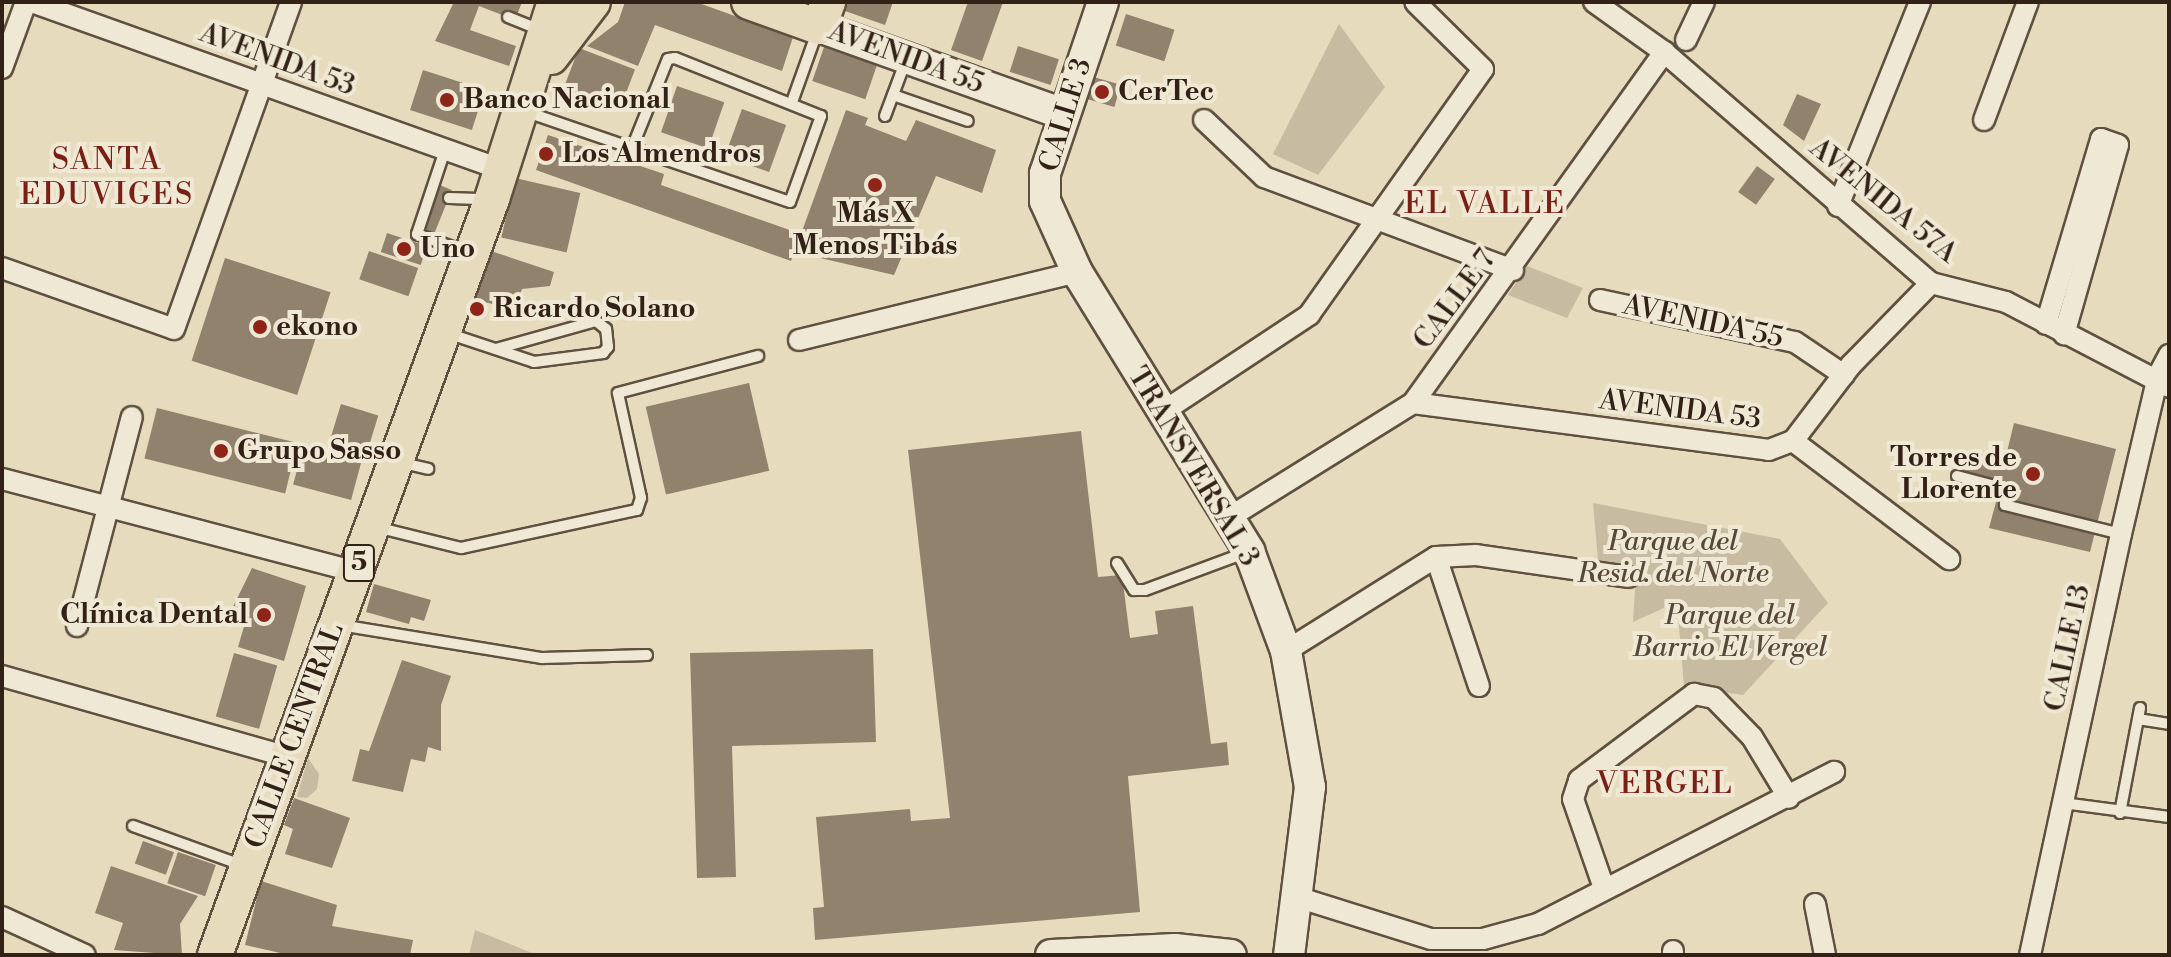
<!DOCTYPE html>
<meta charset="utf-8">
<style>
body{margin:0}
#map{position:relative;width:2171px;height:957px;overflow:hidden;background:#e6dbbd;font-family:"Libre Bodoni",serif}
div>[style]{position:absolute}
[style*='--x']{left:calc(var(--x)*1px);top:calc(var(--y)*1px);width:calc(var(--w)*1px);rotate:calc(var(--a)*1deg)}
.green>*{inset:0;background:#c7bba1}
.building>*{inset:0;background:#90826d;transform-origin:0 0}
.roads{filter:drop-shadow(2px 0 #5f5040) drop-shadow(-2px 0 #5f5040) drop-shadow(0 2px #5f5040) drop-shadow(0 -2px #5f5040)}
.lane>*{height:10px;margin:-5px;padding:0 5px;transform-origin:5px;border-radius:5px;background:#efe8d4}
.street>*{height:20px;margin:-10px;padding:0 10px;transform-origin:10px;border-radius:10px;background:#efe8d4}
.secondary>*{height:30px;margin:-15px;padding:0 15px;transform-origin:15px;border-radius:15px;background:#efe8d4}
.primary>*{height:34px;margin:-17px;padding:0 17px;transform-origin:17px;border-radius:17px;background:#e6dbbd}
.dots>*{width:22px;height:22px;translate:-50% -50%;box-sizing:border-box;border:4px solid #efe8d4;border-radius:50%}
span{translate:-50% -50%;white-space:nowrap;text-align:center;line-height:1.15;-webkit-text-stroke:8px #efe8d4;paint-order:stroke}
.shield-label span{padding:2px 6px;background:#efe8d4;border:2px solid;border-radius:6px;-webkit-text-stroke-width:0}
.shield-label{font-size:26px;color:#322116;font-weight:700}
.street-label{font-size:28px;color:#322116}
.poi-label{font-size:28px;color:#322116;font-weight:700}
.left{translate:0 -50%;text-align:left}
.right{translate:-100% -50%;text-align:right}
.park-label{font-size:28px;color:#574839;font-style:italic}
.neighbourhood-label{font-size:30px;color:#7a1f14;letter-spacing:2px}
.frame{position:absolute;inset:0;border:4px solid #322116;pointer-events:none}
</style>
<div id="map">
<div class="green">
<div style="clip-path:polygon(1339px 24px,1385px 87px,1318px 175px,1273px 154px)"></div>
<div style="clip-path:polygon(1527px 266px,1583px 288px,1567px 318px,1508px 295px)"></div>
<div style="clip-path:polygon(1593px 503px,1780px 539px,1828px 603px,1743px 695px,1684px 687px,1677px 602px,1633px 622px,1636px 574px,1598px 560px)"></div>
<div style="clip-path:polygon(308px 758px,319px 774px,317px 789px,307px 798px,297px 797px)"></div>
<div style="clip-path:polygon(475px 930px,537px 955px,469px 955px)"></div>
</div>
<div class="building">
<div style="clip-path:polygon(454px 2px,522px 2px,515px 20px,479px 6px,470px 30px,516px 46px,509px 66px,435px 41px)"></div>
<div style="clip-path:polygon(625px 2px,696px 2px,793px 37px,782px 71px,655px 25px,638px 66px,587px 46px,618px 22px)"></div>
<div style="clip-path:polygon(848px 2px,893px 2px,885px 25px,845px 11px)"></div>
<div style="clip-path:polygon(968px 2px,1003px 2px,982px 61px,951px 50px)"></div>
<div style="left:1126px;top:14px;width:51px;height:33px;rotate:18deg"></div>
<div style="left:1018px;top:46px;width:43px;height:27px;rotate:18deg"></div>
<div style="left:824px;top:47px;width:56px;height:36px;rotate:19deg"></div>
<div style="left:579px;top:48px;width:60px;height:43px;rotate:21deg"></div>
<div style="left:423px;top:70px;width:65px;height:42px;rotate:18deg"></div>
<div style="left:1090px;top:76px;width:32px;height:23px;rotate:16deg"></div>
<div style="left:677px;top:86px;width:50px;height:49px;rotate:19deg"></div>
<div style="clip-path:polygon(1797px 94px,1821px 104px,1804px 141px,1783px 125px)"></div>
<div style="left:742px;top:109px;width:47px;height:50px;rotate:20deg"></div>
<div style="clip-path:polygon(846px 110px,868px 118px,865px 125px,906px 141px,916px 120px,996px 150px,982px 193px,936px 176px,894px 275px,794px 252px,791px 261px,536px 170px,548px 135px,664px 174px,661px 185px,801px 234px)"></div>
<div style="left:1757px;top:166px;width:22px;height:32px;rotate:36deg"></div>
<div style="left:515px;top:178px;width:67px;height:61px;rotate:13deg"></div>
<div style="left:437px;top:184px;width:16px;height:46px;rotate:22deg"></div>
<div style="left:387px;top:233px;width:42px;height:20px;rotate:18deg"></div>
<div style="left:369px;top:251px;width:52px;height:30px;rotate:19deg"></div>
<div style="clip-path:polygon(491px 251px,554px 272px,550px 286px,522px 289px,514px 310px,485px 302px,481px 318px,469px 316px)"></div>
<div style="left:225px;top:258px;width:111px;height:108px;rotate:18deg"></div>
<div style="left:749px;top:383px;width:90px;height:106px;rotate:77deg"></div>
<div style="left:341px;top:404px;width:39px;height:38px;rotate:17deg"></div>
<div style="left:157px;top:408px;width:145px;height:52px;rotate:14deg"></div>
<div style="clip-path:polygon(2014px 423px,2116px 449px,2090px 552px,1989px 528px,1996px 502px,1945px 489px,1973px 452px,2005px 460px)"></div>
<div style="clip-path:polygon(1081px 431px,1098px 577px,1122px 575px,1130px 638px,1158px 634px,1155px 611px,1193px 606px,1211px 744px,1227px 742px,1229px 765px,1128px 776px,1140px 912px,815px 940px,813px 908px,824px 907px,816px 817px,910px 809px,911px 821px,950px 818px,908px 450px)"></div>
<div style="left:304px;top:444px;width:60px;height:42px;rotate:15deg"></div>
<div style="clip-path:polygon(252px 568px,306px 586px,284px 661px,238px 647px,245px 623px,228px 617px)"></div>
<div style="clip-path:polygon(374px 584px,431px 600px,424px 621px,411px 617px,409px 624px,366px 612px)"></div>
<div style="clip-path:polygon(873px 649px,876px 742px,732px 746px,736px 877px,697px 878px,690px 653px)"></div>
<div style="left:234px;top:653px;width:45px;height:66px;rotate:16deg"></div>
<div style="clip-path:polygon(402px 660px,451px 676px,441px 705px,441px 751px,428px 747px,425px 762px,411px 759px,403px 792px,352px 781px,360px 749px,369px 751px)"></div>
<div style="clip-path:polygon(294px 798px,350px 818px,332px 868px,285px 854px,293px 829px,284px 825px)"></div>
<div style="left:143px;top:841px;width:33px;height:24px;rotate:20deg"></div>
<div style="left:178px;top:852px;width:40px;height:33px;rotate:19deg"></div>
<div style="clip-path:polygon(111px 866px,198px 896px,180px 924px,182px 955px,114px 950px,123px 923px,95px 913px)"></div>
<div style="clip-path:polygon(261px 881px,337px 905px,332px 926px,413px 940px,410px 955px,289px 955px,245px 945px)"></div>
</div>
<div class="roads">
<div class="lane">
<div style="--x:508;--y:17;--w:35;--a:22"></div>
<div style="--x:675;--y:58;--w:157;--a:21.7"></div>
<div style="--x:821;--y:116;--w:91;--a:109.8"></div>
<div style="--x:790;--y:202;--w:167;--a:-161.1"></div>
<div style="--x:632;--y:148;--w:96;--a:-68"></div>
<div style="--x:668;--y:59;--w:7;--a:-8"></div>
<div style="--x:893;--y:95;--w:79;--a:19.1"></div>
<div style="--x:792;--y:102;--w:74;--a:-70.3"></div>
<div style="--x:524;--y:111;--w:114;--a:18.9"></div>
<div style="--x:885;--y:116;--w:60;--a:-69.4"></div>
<div style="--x:445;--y:150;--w:89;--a:108.4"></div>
<div style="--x:417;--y:234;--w:52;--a:20.2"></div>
<div style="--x:449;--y:198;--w:37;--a:2"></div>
<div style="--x:447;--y:333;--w:92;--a:18.4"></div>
<div style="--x:534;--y:362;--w:70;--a:-7.4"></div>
<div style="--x:603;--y:353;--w:8;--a:-50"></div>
<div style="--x:608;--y:347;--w:18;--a:-96"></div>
<div style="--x:606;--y:329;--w:13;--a:-141"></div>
<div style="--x:596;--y:321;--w:104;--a:164.4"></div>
<div style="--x:403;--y:463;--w:26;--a:13"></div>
<div style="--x:1957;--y:476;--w:51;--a:14.9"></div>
<div style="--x:2006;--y:489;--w:16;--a:94"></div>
<div style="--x:2005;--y:505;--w:120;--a:14"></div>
<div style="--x:376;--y:527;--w:88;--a:13.9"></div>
<div style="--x:461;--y:548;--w:180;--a:-12.2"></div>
<div style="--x:637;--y:510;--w:13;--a:-72"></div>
<div style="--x:641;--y:498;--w:107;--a:-102.4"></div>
<div style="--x:618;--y:393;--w:145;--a:-14.8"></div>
<div style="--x:1117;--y:563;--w:32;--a:58"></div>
<div style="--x:1134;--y:590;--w:11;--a:0"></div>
<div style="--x:1145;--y:590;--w:109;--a:-20.4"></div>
<div style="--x:340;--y:625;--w:205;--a:9.3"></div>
<div style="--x:542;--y:658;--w:105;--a:-1.6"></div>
<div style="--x:2138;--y:719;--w:31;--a:9"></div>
<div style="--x:2063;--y:803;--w:107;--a:7.5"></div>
<div style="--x:2120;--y:813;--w:107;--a:-79.2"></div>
<div style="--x:133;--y:826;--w:118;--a:19.8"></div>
</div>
<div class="street">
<div style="--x:32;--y:2;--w:500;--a:19.63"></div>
<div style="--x:1594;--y:2;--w:86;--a:35.5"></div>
<div style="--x:1664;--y:52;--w:353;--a:40.9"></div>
<div style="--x:1931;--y:283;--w:77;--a:14.2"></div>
<div style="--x:2006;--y:302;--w:184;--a:27.5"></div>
<div style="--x:1686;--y:40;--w:42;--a:-64.7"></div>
<div style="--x:2;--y:68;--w:70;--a:-70"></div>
<div style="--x:1204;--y:120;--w:83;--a:43.5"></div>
<div style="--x:1264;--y:177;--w:266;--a:20.5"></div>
<div style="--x:1984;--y:120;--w:126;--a:-69.6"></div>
<div style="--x:1838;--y:206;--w:220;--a:-68.1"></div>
<div style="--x:2;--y:268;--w:182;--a:19.5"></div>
<div style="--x:174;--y:329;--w:347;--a:-70.3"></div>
<div style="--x:1600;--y:300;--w:199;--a:12.2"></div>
<div style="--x:1795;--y:342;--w:59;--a:34"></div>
<div style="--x:2046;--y:324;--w:193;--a:-73.4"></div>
<div style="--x:2101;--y:139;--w:18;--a:19"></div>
<div style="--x:2118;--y:145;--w:197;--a:105.9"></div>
<div style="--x:799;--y:340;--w:286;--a:-13.7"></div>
<div style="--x:1413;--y:403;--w:359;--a:7.5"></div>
<div style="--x:1769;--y:450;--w:26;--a:-21"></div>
<div style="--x:1793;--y:441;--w:196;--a:37.1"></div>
<div style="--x:1161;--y:413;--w:178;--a:-33.5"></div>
<div style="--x:1309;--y:315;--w:301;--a:-54.7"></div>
<div style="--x:1483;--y:69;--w:95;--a:-135.4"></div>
<div style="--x:1793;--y:441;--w:96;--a:-52.7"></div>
<div style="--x:1851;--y:365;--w:115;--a:-45.7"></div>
<div style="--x:2;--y:479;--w:366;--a:14.7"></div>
<div style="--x:1230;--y:517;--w:216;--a:-31.9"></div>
<div style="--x:1413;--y:403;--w:432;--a:-54.4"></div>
<div style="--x:1436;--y:557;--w:136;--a:71.6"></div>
<div style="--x:77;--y:626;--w:216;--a:-75.3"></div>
<div style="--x:1286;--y:651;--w:177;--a:-32.1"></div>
<div style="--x:1436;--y:557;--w:40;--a:-2.9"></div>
<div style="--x:1476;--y:555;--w:154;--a:8.2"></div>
<div style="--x:2;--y:676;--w:297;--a:15.8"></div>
<div style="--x:1604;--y:888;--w:94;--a:-109.2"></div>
<div style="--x:1573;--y:799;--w:20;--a:-72"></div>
<div style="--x:1579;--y:780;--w:144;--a:-36.8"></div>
<div style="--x:1694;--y:694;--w:20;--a:11"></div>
<div style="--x:1714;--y:698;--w:54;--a:45.7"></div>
<div style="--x:1752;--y:737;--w:71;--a:58.8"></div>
<div style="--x:1300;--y:898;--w:137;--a:17.4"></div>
<div style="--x:1431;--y:939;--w:52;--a:0"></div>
<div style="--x:1483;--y:939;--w:57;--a:-15.3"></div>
<div style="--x:1538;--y:924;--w:333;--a:-27.2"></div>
<div style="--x:1815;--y:904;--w:52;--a:78.9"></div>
<div style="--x:2;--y:917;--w:91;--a:24.6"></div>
<div style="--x:1673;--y:951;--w:4;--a:90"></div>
<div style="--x:2030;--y:955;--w:431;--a:-77.8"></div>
<div style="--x:2121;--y:534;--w:162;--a:-76.8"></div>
<div style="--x:2158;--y:376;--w:24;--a:-62"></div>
</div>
<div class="secondary">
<div style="--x:1103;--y:2;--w:181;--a:108.7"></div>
<div style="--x:1045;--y:173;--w:28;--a:90"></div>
<div style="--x:1045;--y:201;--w:78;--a:65.7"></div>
<div style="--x:1077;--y:272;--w:328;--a:58.3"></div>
<div style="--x:1249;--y:551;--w:107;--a:69.7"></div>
<div style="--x:1286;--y:651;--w:138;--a:80"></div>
<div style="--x:1310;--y:787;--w:169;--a:97.1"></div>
<div style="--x:819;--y:27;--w:260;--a:19.6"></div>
<div style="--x:1051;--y:955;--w:124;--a:-2.8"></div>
<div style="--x:1175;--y:949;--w:56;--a:6.1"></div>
</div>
<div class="primary">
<div style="--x:749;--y:2;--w:74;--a:19.7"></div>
<div style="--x:819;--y:27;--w:27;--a:-70"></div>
<div style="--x:551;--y:57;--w:69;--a:-52.6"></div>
<div style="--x:215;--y:955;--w:805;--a:-69.88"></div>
<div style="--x:492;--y:199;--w:207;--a:-72.3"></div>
</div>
</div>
<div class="dots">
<div style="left:1102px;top:92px;background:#8f2418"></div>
<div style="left:447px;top:100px;background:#8f2418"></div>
<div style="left:546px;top:154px;background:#8f2418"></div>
<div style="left:875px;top:185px;background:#8f2418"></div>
<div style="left:404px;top:249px;background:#8f2418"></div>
<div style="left:477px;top:309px;background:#8f2418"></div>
<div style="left:260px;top:327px;background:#8f2418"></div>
<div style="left:221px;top:451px;background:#8f2418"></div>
<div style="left:2033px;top:474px;background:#8f2418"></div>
<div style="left:264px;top:615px;background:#8f2418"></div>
</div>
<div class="shield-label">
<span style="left:359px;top:563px">5</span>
</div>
<div class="street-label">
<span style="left:906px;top:58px;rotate:20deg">AVENIDA 55</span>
<span style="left:277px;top:60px;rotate:20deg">AVENIDA 53</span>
<span style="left:1066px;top:115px;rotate:-73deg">CALLE 3</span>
<span style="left:1883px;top:201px;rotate:39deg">AVENIDA 57A</span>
<span style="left:1455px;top:300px;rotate:-53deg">CALLE 7</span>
<span style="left:1703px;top:322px;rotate:12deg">AVENIDA 55</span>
<span style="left:1680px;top:410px;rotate:7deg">AVENIDA 53</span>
<span style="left:1193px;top:467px;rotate:59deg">TRANSVERSAL 3</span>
<span style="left:2068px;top:648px;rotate:-78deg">CALLE 13</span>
<span style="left:295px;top:736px;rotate:-70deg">CALLE CENTRAL</span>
</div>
<div class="poi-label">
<span class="left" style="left:1118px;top:92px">CerTec</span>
<span class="left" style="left:463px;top:100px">Banco Nacional</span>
<span class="left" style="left:562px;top:154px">Los Almendros</span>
<span style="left:875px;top:230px">Más X<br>Menos Tibás</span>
<span class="left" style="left:420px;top:249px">Uno</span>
<span class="left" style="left:493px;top:309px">Ricardo Solano</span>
<span class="left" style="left:276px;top:327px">ekono</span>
<span class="left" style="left:237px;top:451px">Grupo Sasso</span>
<span class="right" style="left:2017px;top:474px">Torres de<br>Llorente</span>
<span class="right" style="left:248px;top:615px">Clínica Dental</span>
</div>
<div class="park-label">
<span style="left:1673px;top:558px">Parque del<br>Resid. del Norte</span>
<span style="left:1730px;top:632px">Parque del<br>Barrio El Vergel</span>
</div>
<div class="neighbourhood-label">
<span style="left:107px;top:177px">SANTA<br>EDUVIGES</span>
<span style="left:1485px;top:204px">EL VALLE</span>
<span style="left:1665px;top:784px">VERGEL</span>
</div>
<div class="frame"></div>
</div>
